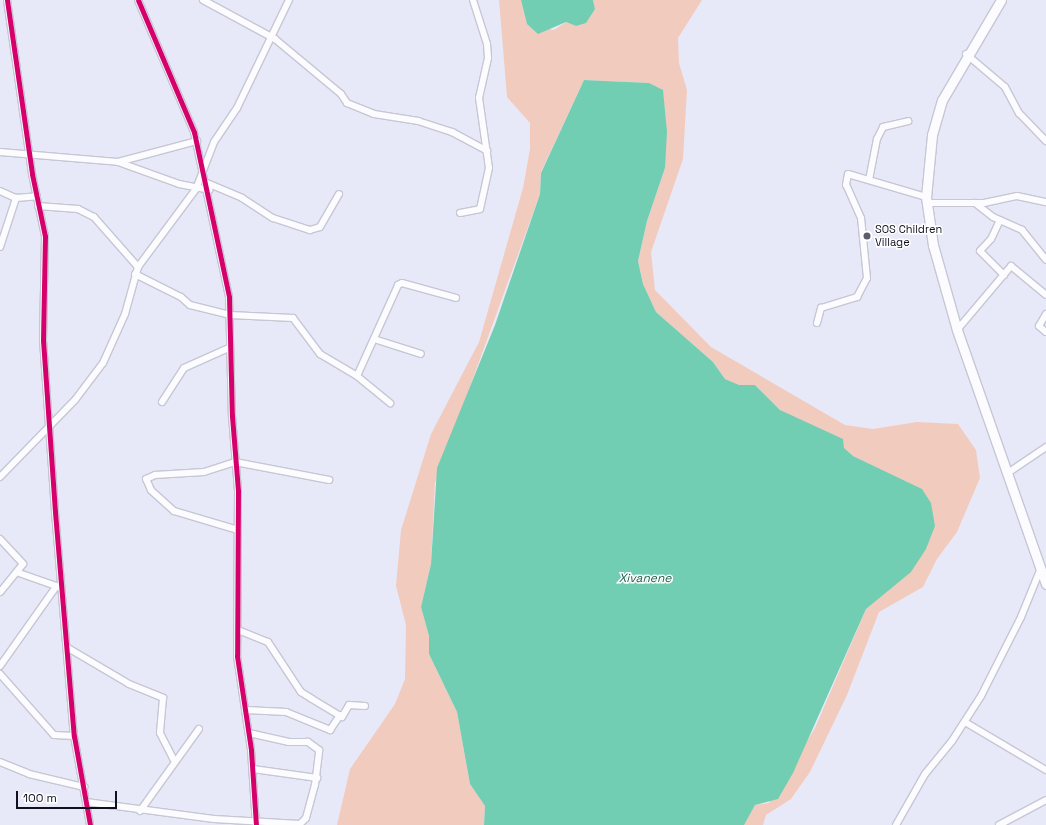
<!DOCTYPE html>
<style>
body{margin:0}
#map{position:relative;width:1046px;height:825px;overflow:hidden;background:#e8e9f8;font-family:"Space Grotesk",sans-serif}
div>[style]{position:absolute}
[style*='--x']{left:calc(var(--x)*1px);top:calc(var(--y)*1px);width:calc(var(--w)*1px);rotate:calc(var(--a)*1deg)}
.green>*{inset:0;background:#f2cbbf}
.water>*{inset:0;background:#72ceb3}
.roads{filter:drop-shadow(1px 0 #c6c6d5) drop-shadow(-1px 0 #c6c6d5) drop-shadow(0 1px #c6c6d5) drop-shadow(0 -1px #c6c6d5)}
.minor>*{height:6px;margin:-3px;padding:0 3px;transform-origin:3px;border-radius:3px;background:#fcfcfe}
.secondary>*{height:9px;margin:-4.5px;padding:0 4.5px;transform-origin:4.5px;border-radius:4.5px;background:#fcfcfe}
.cycleway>*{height:5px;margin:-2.5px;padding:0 2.5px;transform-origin:2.5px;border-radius:2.5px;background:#d6006c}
.dots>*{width:11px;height:11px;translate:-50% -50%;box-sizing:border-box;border:2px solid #fff;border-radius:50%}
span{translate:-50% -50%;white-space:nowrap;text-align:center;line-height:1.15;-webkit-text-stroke:3px #fff;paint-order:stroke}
.poi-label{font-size:11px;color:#11101f}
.left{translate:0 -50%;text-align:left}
.water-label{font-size:12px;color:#1f624a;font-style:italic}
.scale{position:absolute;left:16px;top:791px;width:101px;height:18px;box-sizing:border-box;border:2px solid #11101f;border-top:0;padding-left:5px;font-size:12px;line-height:14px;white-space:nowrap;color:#11101f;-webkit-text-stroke:3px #fff;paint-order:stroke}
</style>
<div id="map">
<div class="green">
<div style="clip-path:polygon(499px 0,521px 0,527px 24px,554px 30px,566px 22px,576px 26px,595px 9px,593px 0,702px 0,678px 38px,679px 63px,687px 90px,683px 159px,651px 252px,655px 290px,711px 347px,845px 425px,873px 429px,917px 422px,958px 424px,976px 450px,980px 478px,957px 532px,937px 559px,923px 587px,879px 612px,847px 695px,810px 772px,791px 799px,766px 815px,763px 825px,744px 825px,744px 822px,755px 805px,769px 803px,815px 728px,866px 609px,885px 592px,921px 489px,853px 456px,780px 410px,755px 385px,738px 385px,725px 379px,713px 362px,656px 312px,643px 284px,638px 261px,647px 221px,665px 168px,649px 83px,584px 80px,541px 172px,540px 194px,435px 483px,431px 564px,421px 607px,429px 636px,429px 654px,457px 712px,470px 784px,485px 806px,484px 825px,337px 825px,350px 769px,395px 704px,405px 679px,406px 625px,396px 586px,401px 530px,431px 434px,479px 342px,523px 188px,530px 149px,530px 123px,507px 97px)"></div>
</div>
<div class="water">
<div style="clip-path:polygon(521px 0,593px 0,595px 9px,586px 23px,576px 26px,566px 22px,538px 34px,527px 24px)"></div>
<div style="clip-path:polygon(584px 80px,649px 83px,663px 90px,667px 132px,665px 168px,647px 221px,638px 261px,643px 284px,656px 312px,713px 362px,725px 379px,739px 385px,755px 385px,780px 410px,843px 439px,844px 448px,853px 456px,922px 489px,931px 503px,935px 526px,926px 549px,911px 572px,866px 609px,793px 773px,778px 799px,755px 805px,744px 825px,484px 825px,485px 806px,470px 784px,457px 712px,429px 654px,429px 636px,421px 607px,431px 564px,437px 468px,495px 325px,540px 194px,541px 173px)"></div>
</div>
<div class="roads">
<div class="minor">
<div style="--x:7;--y:0;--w:176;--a:81.8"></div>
<div style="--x:32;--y:174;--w:63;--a:78.2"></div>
<div style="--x:45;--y:236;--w:104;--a:91.1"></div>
<div style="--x:43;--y:340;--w:172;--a:86"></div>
<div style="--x:55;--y:512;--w:225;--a:85.2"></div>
<div style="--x:74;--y:736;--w:90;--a:79.8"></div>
<div style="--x:138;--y:0;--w:143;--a:67"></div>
<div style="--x:194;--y:132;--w:169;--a:78"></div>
<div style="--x:229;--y:297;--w:119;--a:88.6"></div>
<div style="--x:232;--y:416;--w:75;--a:85.4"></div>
<div style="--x:238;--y:491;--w:165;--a:90.3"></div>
<div style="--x:237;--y:656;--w:95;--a:81.5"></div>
<div style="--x:251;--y:750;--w:75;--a:86.2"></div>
<div style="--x:203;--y:0;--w:82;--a:28.4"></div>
<div style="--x:275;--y:39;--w:86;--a:39.8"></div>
<div style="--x:341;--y:94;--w:11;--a:56"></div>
<div style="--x:347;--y:103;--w:29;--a:22"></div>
<div style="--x:374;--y:114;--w:45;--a:9"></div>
<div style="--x:418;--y:121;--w:36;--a:18"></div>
<div style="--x:452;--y:132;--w:40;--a:28"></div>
<div style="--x:966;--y:54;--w:51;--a:40.2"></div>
<div style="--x:1005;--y:87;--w:30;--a:62"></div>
<div style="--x:1019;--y:113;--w:39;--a:46"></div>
<div style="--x:0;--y:152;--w:118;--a:4.8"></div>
<div style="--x:118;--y:162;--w:65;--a:19.8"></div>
<div style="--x:179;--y:184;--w:31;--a:11"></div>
<div style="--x:118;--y:162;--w:82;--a:-14.9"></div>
<div style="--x:869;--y:180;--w:42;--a:-79"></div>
<div style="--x:877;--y:139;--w:13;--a:-63"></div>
<div style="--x:883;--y:127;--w:26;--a:-13"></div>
<div style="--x:207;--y:183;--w:38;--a:23"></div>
<div style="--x:242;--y:198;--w:37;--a:33"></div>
<div style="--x:273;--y:218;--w:39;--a:18"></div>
<div style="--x:310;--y:230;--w:10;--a:-17"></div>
<div style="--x:320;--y:227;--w:38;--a:-60"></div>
<div style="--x:0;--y:191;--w:17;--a:24"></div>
<div style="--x:16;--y:198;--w:21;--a:-5"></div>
<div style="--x:927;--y:203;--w:57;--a:0"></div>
<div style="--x:984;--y:203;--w:34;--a:-12"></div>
<div style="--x:1017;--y:196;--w:30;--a:12"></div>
<div style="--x:975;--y:203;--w:23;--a:38"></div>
<div style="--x:993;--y:217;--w:32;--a:24"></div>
<div style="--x:1022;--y:230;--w:38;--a:51"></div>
<div style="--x:38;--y:206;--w:40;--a:4.3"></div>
<div style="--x:78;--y:209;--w:18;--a:27"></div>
<div style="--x:94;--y:217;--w:67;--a:48.7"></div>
<div style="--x:460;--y:213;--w:20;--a:-11"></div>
<div style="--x:480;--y:209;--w:42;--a:-77.6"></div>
<div style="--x:489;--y:168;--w:71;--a:-98.1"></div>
<div style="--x:479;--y:98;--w:41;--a:-77.3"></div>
<div style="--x:488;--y:58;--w:14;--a:-94"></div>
<div style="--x:487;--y:44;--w:46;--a:-107.7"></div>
<div style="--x:1000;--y:220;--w:21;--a:115"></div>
<div style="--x:991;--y:239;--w:16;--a:133"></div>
<div style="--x:980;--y:251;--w:34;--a:45"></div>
<div style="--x:0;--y:247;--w:52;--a:-71.9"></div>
<div style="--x:135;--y:274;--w:51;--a:26.6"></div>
<div style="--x:181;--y:297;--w:12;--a:42"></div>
<div style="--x:190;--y:305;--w:41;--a:14"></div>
<div style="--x:230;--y:315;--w:63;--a:2.7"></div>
<div style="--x:293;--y:318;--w:45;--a:53.1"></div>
<div style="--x:320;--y:354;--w:43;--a:30.7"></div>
<div style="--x:357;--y:376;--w:43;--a:39.3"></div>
<div style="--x:1046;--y:314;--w:14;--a:120"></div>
<div style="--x:1039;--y:326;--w:9;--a:41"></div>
<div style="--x:817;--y:323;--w:16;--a:-75"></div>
<div style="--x:821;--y:308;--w:38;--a:-17"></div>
<div style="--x:857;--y:297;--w:21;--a:-62"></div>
<div style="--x:867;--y:278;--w:60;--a:-95.7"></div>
<div style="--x:861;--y:218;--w:36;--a:-114"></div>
<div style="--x:846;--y:185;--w:11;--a:-80"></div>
<div style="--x:848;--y:174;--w:81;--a:16.4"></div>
<div style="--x:957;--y:330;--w:84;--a:-49.8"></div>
<div style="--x:1011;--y:266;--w:45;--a:39.6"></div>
<div style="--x:374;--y:339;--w:49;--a:17.7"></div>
<div style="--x:357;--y:376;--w:100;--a:-65.7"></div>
<div style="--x:398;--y:285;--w:4;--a:-27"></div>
<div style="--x:402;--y:283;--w:56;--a:15.5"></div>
<div style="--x:162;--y:402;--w:40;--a:-57.1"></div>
<div style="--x:184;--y:368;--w:49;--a:-24"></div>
<div style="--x:1009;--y:472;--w:45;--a:-34"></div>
<div style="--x:0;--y:477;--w:107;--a:-45.8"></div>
<div style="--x:75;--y:400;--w:46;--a:-52.9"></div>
<div style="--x:103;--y:363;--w:54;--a:-65.8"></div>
<div style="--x:125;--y:314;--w:49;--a:-74.5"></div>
<div style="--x:138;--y:267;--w:97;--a:-53.4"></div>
<div style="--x:196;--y:189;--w:50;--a:-69"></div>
<div style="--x:214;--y:142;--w:41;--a:-55.9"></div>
<div style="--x:237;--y:108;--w:120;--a:-64.3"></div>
<div style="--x:238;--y:530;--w:67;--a:-163.5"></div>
<div style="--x:174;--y:511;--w:31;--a:-138"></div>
<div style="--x:151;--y:490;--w:12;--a:-114"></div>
<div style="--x:146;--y:479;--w:10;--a:-24"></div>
<div style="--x:155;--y:475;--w:49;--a:-3.5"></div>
<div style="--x:204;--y:472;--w:33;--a:-18"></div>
<div style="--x:235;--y:462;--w:96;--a:10.8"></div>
<div style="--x:0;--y:539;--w:34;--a:47"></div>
<div style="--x:23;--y:564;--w:36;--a:129"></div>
<div style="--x:19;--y:573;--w:42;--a:19.3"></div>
<div style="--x:238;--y:630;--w:32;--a:22"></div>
<div style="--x:268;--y:642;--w:60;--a:56.6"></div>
<div style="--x:301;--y:692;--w:13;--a:32"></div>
<div style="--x:312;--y:699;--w:35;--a:31"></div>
<div style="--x:342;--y:717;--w:14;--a:-60"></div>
<div style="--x:349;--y:705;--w:16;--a:4"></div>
<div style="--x:68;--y:648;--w:71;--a:30.5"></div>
<div style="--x:129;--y:684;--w:37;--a:22"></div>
<div style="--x:163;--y:698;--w:35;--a:95"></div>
<div style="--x:160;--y:733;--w:30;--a:63"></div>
<div style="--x:0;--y:666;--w:97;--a:-54.7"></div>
<div style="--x:0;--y:674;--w:81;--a:48.5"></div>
<div style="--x:54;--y:735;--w:20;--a:3"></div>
<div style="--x:246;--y:710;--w:40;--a:2.9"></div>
<div style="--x:286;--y:712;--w:48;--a:22.2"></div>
<div style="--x:330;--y:730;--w:18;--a:-56"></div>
<div style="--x:965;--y:722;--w:94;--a:30.7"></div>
<div style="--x:0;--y:762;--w:31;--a:22"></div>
<div style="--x:29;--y:774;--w:57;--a:13.3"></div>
<div style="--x:253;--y:769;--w:65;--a:8"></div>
<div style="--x:86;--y:802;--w:129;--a:7.6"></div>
<div style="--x:214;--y:819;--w:86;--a:3.3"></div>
<div style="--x:300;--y:824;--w:8;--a:-45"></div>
<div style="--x:306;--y:818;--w:34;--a:-75"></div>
<div style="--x:315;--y:785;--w:35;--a:-83"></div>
<div style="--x:319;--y:750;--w:14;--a:-144"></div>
<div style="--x:308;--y:742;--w:19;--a:180"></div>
<div style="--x:289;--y:742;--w:41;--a:-167.3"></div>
<div style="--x:140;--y:811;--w:101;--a:-54.3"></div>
<div style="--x:896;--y:825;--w:59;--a:-60.4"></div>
<div style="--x:925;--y:774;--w:43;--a:-50.7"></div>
<div style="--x:952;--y:741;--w:54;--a:-57.2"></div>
<div style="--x:981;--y:696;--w:89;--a:-63.1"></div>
<div style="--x:1021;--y:617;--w:53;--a:-67.8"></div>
<div style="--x:999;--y:825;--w:53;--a:-28"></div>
</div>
<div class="secondary">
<div style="--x:1001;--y:0;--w:116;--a:120.5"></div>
<div style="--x:942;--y:100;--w:36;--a:106"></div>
<div style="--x:932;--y:135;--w:62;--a:95.5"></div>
<div style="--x:926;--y:197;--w:49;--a:81.7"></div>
<div style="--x:933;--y:245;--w:88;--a:74.2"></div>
<div style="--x:957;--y:330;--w:269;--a:70.7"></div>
</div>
</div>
<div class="cycleway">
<div style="--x:7;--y:0;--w:176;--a:81.8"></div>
<div style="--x:32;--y:174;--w:63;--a:78.2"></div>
<div style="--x:45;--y:236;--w:104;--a:91.1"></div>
<div style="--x:43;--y:340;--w:172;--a:86"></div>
<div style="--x:55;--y:512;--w:225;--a:85.2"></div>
<div style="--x:74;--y:736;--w:90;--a:79.8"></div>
<div style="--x:138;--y:0;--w:143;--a:67"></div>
<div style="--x:194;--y:132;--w:169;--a:78"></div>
<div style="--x:229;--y:297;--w:119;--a:88.6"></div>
<div style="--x:232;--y:416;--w:75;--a:85.4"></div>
<div style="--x:238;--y:491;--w:165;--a:90.3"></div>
<div style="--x:237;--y:656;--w:95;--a:81.5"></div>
<div style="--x:251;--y:750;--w:75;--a:86.2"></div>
</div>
<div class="dots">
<div style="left:867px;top:236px;background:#5c5c6b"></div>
</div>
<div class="poi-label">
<span class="left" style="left:875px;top:236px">SOS Children<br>Village</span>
</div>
<div class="water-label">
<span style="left:645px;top:579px">Xivanene</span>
</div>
<div class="scale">100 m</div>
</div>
